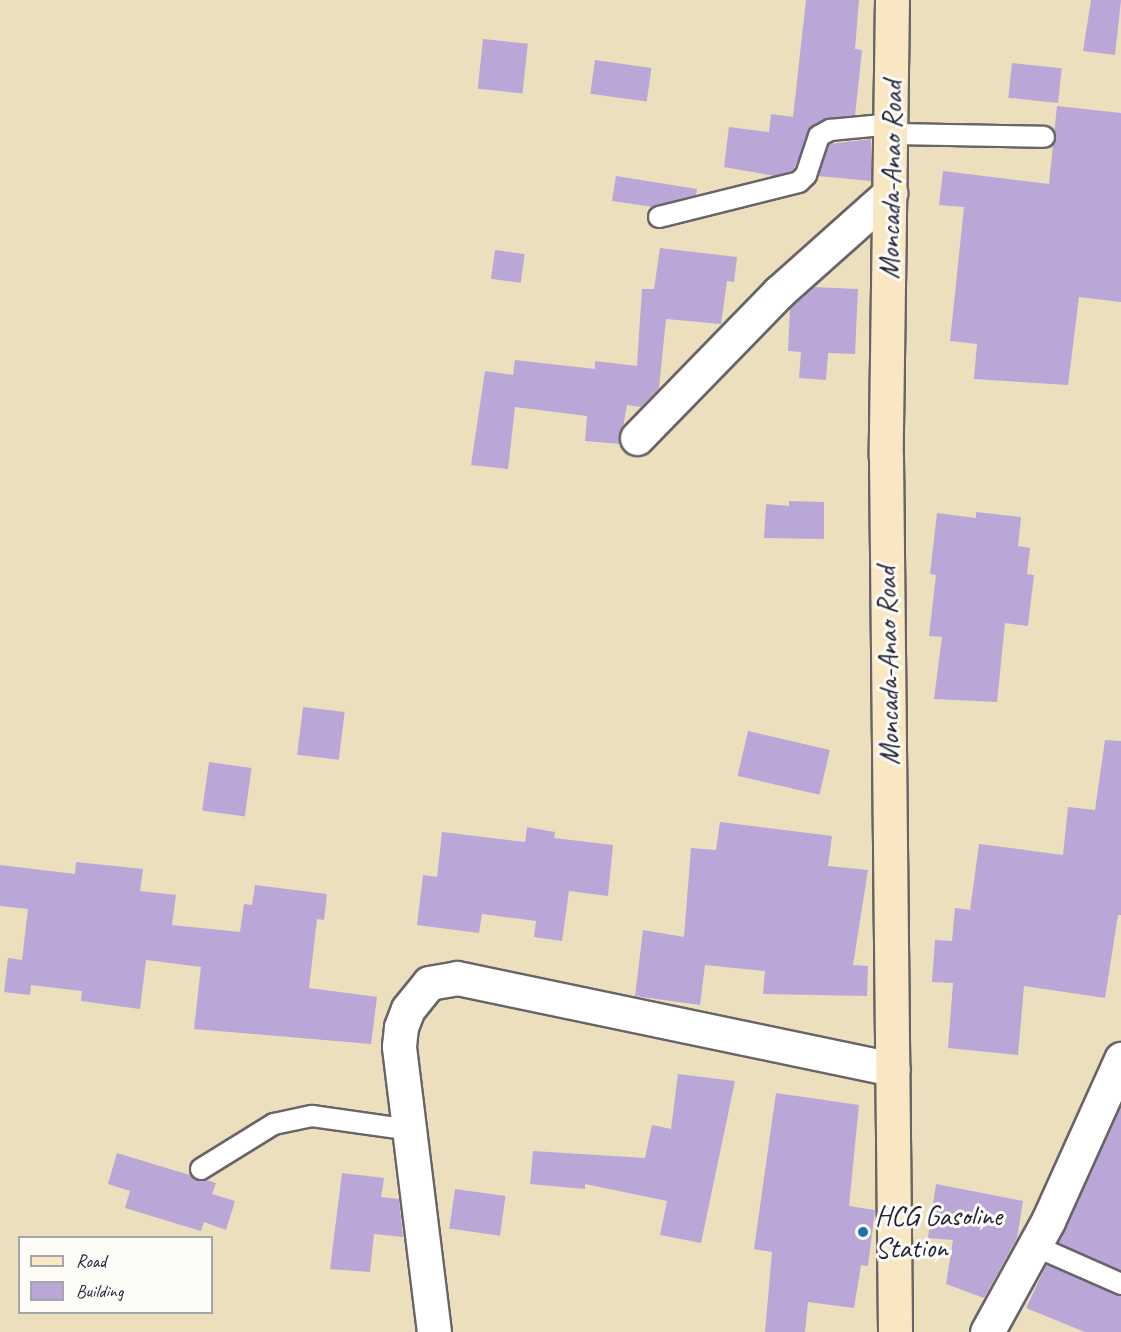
<!DOCTYPE html>
<style>
body{margin:0}
#map{position:relative;width:1121px;height:1332px;overflow:hidden;background:#ecdfbd;font-family:Caveat,sans-serif}
div>[style]{position:absolute}
[style*='--x']{left:calc(var(--x)*1px);top:calc(var(--y)*1px);width:calc(var(--w)*1px);rotate:calc(var(--a)*1deg)}
.building>*{inset:0;background:#baa6d7;transform-origin:0 0}
.roads{filter:drop-shadow(2px 0 #696468) drop-shadow(-2px 0 #696468) drop-shadow(0 2px #696468) drop-shadow(0 -2px #696468)}
.lane>*{height:20px;margin:-10px;padding:0 10px;transform-origin:10px;border-radius:10px;background:#fff}
.street>*{height:33px;margin:-16.5px;padding:0 16.5px;transform-origin:16.5px;border-radius:16.5px;background:#fff}
.secondary>*{height:33px;margin:-16.5px;padding:0 16.5px;transform-origin:16.5px;border-radius:16.5px;background:#f9e7c3}
.dots>*{width:16px;height:16px;translate:-50% -50%;box-sizing:border-box;border:3px solid #fdfcf7;border-radius:50%}
span{translate:-50% -50%;white-space:nowrap;text-align:center;line-height:1.15;-webkit-text-stroke:6px #fdfcf7;paint-order:stroke}
.street-label{font-size:28px;color:#22223b}
.poi-label{font-size:28px;color:#22223b}
.left{translate:0 -50%;text-align:left}
.legend{position:absolute;left:18px;top:1236px;width:195px;height:78px;box-sizing:border-box;background:#fdfcf7;border:2px solid #a5a5ac;margin:0;padding:8px 10px;list-style:none;font-size:18px;color:#22223b}
.legend li{display:flex;align-items:center;gap:12px;height:30px}
.legend b{width:30px;border:2px solid #a5a5ac}
</style>
<div id="map">
<div class="building">
<div style="clip-path:polygon(806px 0,859px 0,855px 49px,862px 50px,855px 116px,828px 118px,813px 126px,793px 171px,775px 176px,724px 167px,729px 127px,769px 132px,771px 114px,793px 117px)"></div>
<div style="clip-path:polygon(1091px 0,1121px 0,1115px 55px,1083px 51px)"></div>
<div style="left:483px;top:39px;width:45px;height:50px;rotate:6deg"></div>
<div style="left:595px;top:60px;width:57px;height:34px;rotate:8deg"></div>
<div style="left:1012px;top:63px;width:50px;height:35px;rotate:6deg"></div>
<div style="clip-path:polygon(1057px 106px,1121px 113px,1121px 302px,1079px 297px,1068px 385px,974px 379px,977px 344px,950px 341px,964px 207px,939px 205px,943px 171px,1049px 184px)"></div>
<div style="clip-path:polygon(871px 139px,871px 181px,818px 176px,829px 144px)"></div>
<div style="clip-path:polygon(616px 176px,697px 189px,696px 195px,653px 207px,612px 201px)"></div>
<div style="clip-path:polygon(660px 248px,737px 257px,734px 282px,727px 281px,721px 324px,666px 319px,659px 388px,641px 407px,627px 405px,620px 444px,585px 441px,587px 416px,515px 407px,508px 469px,471px 465px,485px 371px,513px 375px,515px 360px,595px 369px,595px 361px,637px 366px,642px 289px,654px 289px)"></div>
<div style="left:495px;top:250px;width:30px;height:29px;rotate:8deg"></div>
<div style="clip-path:polygon(813px 287px,858px 289px,855px 354px,828px 353px,826px 380px,799px 378px,801px 352px,788px 351px,790px 308px)"></div>
<div style="clip-path:polygon(789px 501px,824px 502px,824px 539px,764px 538px,766px 504px,789px 506px)"></div>
<div style="clip-path:polygon(976px 512px,1021px 517px,1018px 546px,1030px 548px,1027px 574px,1034px 575px,1028px 626px,1005px 623px,997px 702px,934px 699px,942px 637px,929px 636px,936px 575px,930px 574px,937px 513px,976px 518px)"></div>
<div style="left:303px;top:707px;width:42px;height:48px;rotate:7deg"></div>
<div style="left:748px;top:731px;width:84px;height:46px;rotate:13deg"></div>
<div style="clip-path:polygon(1105px 740px,1121px 741px,1121px 915px,1118px 915px,1105px 998px,1024px 986px,1018px 1055px,948px 1048px,953px 983px,932px 982px,935px 940px,952px 941px,955px 908px,970px 910px,979px 844px,1063px 855px,1068px 807px,1095px 810px)"></div>
<div style="left:209px;top:762px;width:43px;height:49px;rotate:8deg"></div>
<div style="clip-path:polygon(720px 822px,832px 836px,828px 866px,868px 870px,853px 965px,868px 966px,867px 996px,763px 994px,765px 971px,705px 965px,700px 1005px,635px 996px,643px 930px,684px 937px,691px 848px,716px 850px)"></div>
<div style="clip-path:polygon(527px 827px,555px 832px,554px 838px,613px 845px,608px 896px,569px 891px,562px 941px,534px 937px,536px 921px,482px 914px,479px 933px,417px 925px,423px 875px,437px 877px,442px 832px,525px 842px)"></div>
<div style="clip-path:polygon(76px 862px,143px 869px,140px 891px,176px 895px,172px 925px,240px 932px,244px 904px,252px 905px,255px 885px,327px 894px,324px 920px,317px 919px,309px 988px,377px 997px,371px 1044px,194px 1029px,201px 967px,146px 960px,140px 1009px,81px 1001px,82px 991px,31px 985px,30px 995px,4px 992px,8px 958px,22px 960px,28px 909px,0 906px,0 865px,75px 874px)"></div>
<div style="clip-path:polygon(678px 1074px,735px 1081px,701px 1243px,660px 1235px,667px 1201px,585px 1184px,585px 1189px,530px 1184px,533px 1151px,645px 1158px,652px 1125px,671px 1129px)"></div>
<div style="clip-path:polygon(776px 1093px,859px 1105px,849px 1206px,875px 1210px,868px 1266px,861px 1265px,854px 1308px,808px 1302px,805px 1332px,765px 1332px,772px 1252px,754px 1249px)"></div>
<div style="clip-path:polygon(1121px 1105px,1121px 1271px,1057px 1243px)"></div>
<div style="clip-path:polygon(117px 1153px,216px 1183px,212px 1194px,235px 1201px,226px 1230px,204px 1222px,201px 1231px,125px 1208px,130px 1191px,108px 1184px)"></div>
<div style="clip-path:polygon(342px 1173px,384px 1178px,381px 1197px,399px 1199px,403px 1237px,374px 1234px,370px 1272px,330px 1269px)"></div>
<div style="clip-path:polygon(936px 1184px,1023px 1201px,1017px 1238px,984px 1298px,946px 1284px,953px 1240px,928px 1238px)"></div>
<div style="left:455px;top:1189px;width:51px;height:40px;rotate:8deg"></div>
<div style="clip-path:polygon(1047px 1264px,1121px 1296px,1121px 1332px,1085px 1332px,1026px 1308px)"></div>
</div>
<div class="roads">
<div class="lane">
<div style="--x:892;--y:134;--w:152;--a:1.1"></div>
<div style="--x:659;--y:217;--w:144;--a:-14"></div>
<div style="--x:799;--y:182;--w:10;--a:-45"></div>
<div style="--x:806;--y:175;--w:41;--a:-71.6"></div>
<div style="--x:819;--y:136;--w:13;--a:-29"></div>
<div style="--x:830;--y:130;--w:63;--a:-5.4"></div>
<div style="--x:201;--y:1169;--w:86;--a:-31.7"></div>
<div style="--x:274;--y:1124;--w:39;--a:-12"></div>
<div style="--x:312;--y:1116;--w:99;--a:8.1"></div>
<div style="--x:1035;--y:1246;--w:94;--a:23.8"></div>
</div>
<div class="street">
<div style="--x:637;--y:438;--w:204;--a:-45.8"></div>
<div style="--x:779;--y:292;--w:149;--a:-41.7"></div>
<div style="--x:434;--y:1332;--w:288;--a:-97"></div>
<div style="--x:399;--y:1046;--w:19;--a:-84"></div>
<div style="--x:401;--y:1027;--w:19;--a:-69"></div>
<div style="--x:408;--y:1009;--w:33;--a:-51"></div>
<div style="--x:429;--y:983;--w:28;--a:-10"></div>
<div style="--x:457;--y:978;--w:445;--a:11.8"></div>
<div style="--x:987;--y:1332;--w:127;--a:-61.2"></div>
<div style="--x:1048;--y:1221;--w:178;--a:-65.7"></div>
</div>
<div class="secondary">
<div style="--x:892;--y:0;--w:456;--a:90.8"></div>
<div style="--x:886;--y:456;--w:876;--a:89.41"></div>
</div>
</div>
<div class="dots">
<div style="left:863px;top:1232px;background:#1f6fb2"></div>
</div>
<div class="street-label">
<span style="left:891px;top:180px;rotate:-89deg">Moncada-Anao Road</span>
<span style="left:888px;top:666px;rotate:-91deg">Moncada-Anao Road</span>
</div>
<div class="poi-label">
<span class="left" style="left:875px;top:1232px">HCG Gasoline<br>Station</span>
</div>
<ul class="legend">
<li><b style="height:8px;background:#f9e7c3"></b>Road</li>
<li><b style="height:16px;background:#baa6d7"></b>Building</li>
</ul>
</div>
